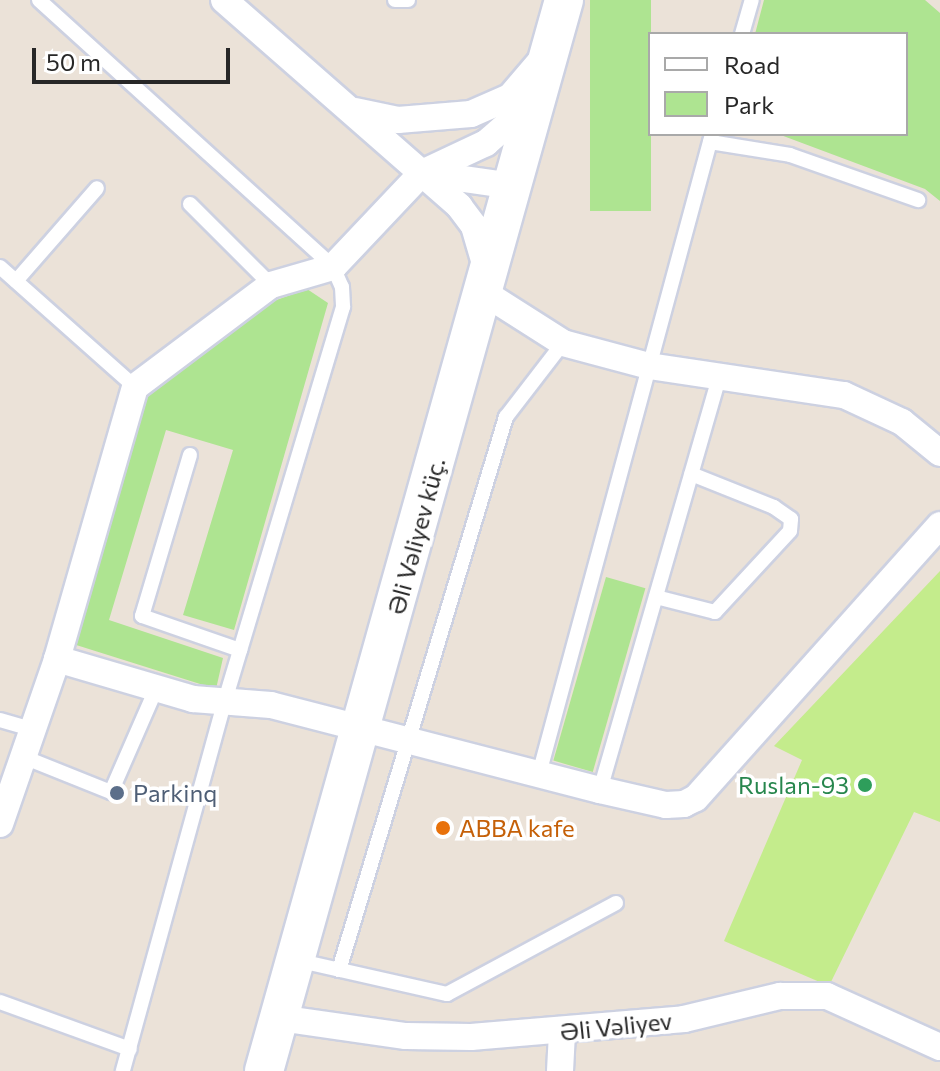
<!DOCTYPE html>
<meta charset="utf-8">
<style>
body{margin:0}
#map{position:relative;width:940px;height:1071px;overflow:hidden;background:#ebe2d8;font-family:Commissioner,sans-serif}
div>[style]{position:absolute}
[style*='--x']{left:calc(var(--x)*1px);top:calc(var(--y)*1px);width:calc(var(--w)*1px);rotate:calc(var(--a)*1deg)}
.green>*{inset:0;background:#aee491;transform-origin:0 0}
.pitch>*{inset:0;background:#c4ec8c}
.roads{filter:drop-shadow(2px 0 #cdd1e1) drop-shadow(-2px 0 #cdd1e1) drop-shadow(0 2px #cdd1e1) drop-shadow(0 -2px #cdd1e1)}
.lane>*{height:14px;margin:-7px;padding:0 7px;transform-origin:7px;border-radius:7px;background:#fff}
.street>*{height:26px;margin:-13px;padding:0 13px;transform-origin:13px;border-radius:13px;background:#fff}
.secondary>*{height:38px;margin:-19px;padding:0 19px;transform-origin:19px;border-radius:19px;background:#fff}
.dots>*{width:22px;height:22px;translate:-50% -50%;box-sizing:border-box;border:4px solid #fff;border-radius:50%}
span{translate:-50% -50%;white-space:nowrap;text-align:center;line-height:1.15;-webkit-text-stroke:7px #fff;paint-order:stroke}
.street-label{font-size:24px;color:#272727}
.leisure-label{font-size:24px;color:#27864d}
.right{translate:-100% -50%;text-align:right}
.service-label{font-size:24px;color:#4e5e75}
.left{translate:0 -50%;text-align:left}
.food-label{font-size:24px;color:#c56008}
.legend{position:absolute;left:648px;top:32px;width:260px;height:104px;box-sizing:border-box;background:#fff;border:2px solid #a9a9a9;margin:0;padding:10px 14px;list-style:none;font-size:24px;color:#272727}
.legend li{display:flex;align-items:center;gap:16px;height:40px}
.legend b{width:40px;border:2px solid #a9a9a9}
.scale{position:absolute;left:32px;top:48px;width:198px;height:36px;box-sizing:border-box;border:4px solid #272727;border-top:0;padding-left:10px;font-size:24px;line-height:28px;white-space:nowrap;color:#272727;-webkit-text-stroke:6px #fff;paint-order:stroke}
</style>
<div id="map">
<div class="green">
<div style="left:590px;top:0;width:61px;height:211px"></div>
<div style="clip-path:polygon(764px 0,925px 0,940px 13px,940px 201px,925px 189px,778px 134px,906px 134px,906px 34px,755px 34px)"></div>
<div style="clip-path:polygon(307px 289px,328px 303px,234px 630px,183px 615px,233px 450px,166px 430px,109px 620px,223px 658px,216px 689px,73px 644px,146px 396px,271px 302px)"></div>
<div style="left:606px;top:577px;width:41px;height:191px;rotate:16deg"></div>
</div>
<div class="pitch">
<div style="clip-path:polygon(940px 571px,940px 822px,914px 812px,829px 986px,724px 941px,802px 760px,774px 746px)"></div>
</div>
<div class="roads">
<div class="lane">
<div style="--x:39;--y:0;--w:397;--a:42.2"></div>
<div style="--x:333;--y:267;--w:22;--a:66"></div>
<div style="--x:342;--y:287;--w:20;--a:87"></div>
<div style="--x:343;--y:307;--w:410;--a:106.7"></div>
<div style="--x:225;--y:700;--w:385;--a:105.4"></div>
<div style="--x:395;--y:0;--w:13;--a:0"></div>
<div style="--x:742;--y:34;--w:35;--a:-74"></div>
<div style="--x:710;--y:142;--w:81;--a:9.2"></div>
<div style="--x:790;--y:155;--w:136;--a:19.4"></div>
<div style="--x:190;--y:204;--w:115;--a:45"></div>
<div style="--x:0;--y:267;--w:181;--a:41.6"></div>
<div style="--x:16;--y:281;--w:123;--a:-48.9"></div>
<div style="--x:190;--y:455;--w:168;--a:106.6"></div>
<div style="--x:142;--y:616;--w:104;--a:19.1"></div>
<div style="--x:656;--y:597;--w:61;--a:14.3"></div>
<div style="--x:715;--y:612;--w:110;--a:-47.2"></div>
<div style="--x:790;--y:531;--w:12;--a:-85"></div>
<div style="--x:791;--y:519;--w:21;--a:-145"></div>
<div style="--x:774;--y:507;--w:89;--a:-158.3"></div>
<div style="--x:0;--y:720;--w:36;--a:16"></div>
<div style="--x:26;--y:758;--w:92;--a:21.8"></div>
<div style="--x:111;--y:792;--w:112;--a:-66.4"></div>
<div style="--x:539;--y:774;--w:663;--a:-74.87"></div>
<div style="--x:600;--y:790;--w:429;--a:-73.9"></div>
<div style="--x:296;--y:960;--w:155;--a:12.7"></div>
<div style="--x:447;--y:994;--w:192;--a:-28.3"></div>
<div style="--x:339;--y:970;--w:578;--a:-73.2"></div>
<div style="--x:506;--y:417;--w:93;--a:-52.4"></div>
<div style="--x:0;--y:1002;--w:138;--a:19.9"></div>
</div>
<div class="street">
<div style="--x:224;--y:0;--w:313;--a:41.2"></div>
<div style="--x:459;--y:206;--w:25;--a:53"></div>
<div style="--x:474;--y:226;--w:43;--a:73.7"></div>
<div style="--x:355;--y:111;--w:44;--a:11.8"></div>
<div style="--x:398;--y:120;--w:73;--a:-4.7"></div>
<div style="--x:471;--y:114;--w:43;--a:-23.6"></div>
<div style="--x:510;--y:97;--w:45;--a:-49.5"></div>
<div style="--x:422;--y:173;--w:91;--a:8.2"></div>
<div style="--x:483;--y:292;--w:95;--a:32.5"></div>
<div style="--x:563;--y:343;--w:89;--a:15"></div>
<div style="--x:649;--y:366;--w:197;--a:8.5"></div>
<div style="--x:844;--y:395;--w:64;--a:25"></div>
<div style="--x:902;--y:422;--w:49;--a:39.2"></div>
<div style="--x:57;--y:659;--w:142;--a:16.4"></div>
<div style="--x:193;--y:699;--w:78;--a:4.4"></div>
<div style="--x:271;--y:705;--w:340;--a:14.5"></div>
<div style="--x:600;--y:790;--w:68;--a:12.8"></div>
<div style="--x:666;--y:805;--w:18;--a:-3"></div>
<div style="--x:684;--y:804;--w:13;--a:-27"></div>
<div style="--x:696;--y:798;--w:366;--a:-48.2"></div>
<div style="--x:0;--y:824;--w:175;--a:-70.9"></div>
<div style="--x:57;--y:659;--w:283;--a:-74"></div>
<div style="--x:135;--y:387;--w:170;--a:-36.9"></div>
<div style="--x:271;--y:285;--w:65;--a:-16.2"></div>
<div style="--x:333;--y:267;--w:129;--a:-46.6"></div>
<div style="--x:422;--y:173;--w:71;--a:-25.1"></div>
<div style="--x:486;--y:143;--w:62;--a:-41.1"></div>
<div style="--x:279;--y:1018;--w:128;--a:8.1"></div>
<div style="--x:406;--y:1036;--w:65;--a:0.9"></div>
<div style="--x:471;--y:1037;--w:214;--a:-4.8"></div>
<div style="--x:684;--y:1019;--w:99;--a:-13.5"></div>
<div style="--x:780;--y:996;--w:47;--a:0"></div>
<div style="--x:827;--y:996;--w:124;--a:24.3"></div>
<div style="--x:560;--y:1071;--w:39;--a:-87"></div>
</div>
<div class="secondary">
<div style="--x:264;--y:1071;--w:1112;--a:-74.35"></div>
</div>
</div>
<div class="dots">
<div style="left:865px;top:785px;background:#2e9e5b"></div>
<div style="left:117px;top:793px;background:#5c6f8a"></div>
<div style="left:443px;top:828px;background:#e8710a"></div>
</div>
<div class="street-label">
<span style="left:416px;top:536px;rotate:-75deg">Əli Vəliyev küç.</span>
<span style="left:616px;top:1026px;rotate:-6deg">Əli Vəliyev</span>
</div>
<div class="leisure-label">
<span class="right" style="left:849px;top:785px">Ruslan-93</span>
</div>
<div class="service-label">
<span class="left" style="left:133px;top:793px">Parkinq</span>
</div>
<div class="food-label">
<span class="left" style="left:459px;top:828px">ABBA kafe</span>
</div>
<ul class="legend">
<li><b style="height:10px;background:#fff"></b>Road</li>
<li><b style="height:22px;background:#aee491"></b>Park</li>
</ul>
<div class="scale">50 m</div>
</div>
